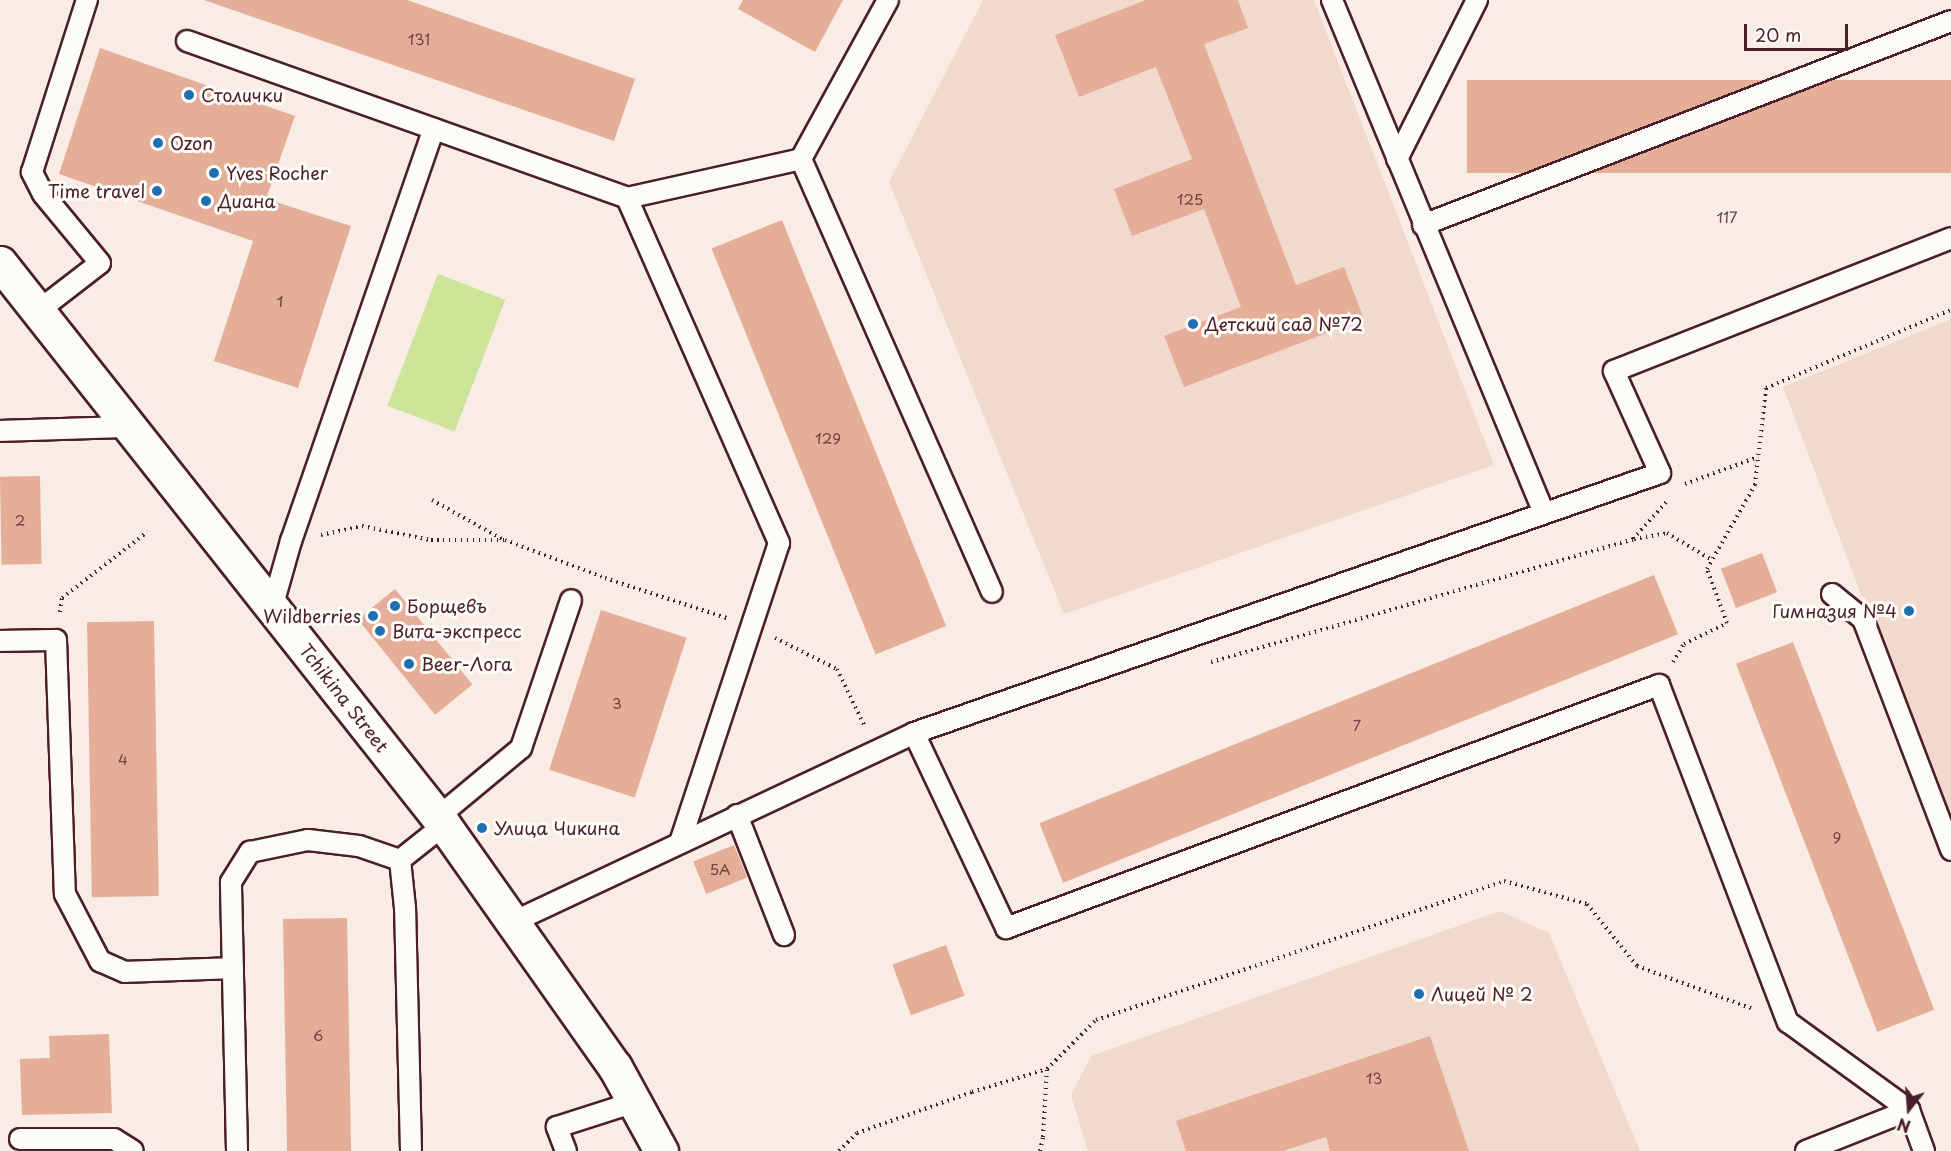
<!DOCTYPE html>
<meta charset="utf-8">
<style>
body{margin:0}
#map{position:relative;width:1951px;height:1151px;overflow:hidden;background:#f8ece4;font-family:"Playpen Sans",sans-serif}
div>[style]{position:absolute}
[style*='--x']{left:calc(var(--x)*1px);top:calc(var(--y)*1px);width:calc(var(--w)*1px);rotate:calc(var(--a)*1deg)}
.built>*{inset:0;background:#f2d9ce}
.green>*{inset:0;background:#cde499;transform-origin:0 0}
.building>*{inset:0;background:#e4ae99;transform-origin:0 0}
.path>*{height:4px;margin-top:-2px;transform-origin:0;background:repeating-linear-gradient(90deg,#4a1f2b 0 1.5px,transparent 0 6px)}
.roads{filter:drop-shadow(2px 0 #4a1f2b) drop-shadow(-2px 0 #4a1f2b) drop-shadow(0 2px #4a1f2b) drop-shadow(0 -2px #4a1f2b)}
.lane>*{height:20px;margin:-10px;padding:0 10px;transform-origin:10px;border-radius:10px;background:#fdfcf7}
.secondary>*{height:33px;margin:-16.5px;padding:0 16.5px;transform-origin:16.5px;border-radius:16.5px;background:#fdfcf7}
.dots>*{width:16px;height:16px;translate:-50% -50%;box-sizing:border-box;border:3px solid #fdfcf7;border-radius:50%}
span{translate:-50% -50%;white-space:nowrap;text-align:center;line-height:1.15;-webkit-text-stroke:6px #fdfcf7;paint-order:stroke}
.number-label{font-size:15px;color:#704346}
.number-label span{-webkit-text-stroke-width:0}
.poi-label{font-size:18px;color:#4a1f2b}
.left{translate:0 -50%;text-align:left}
.right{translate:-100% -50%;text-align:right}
.street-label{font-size:18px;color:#4a1f2b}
.north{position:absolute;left:1879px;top:1079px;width:60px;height:60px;-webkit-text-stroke:4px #fdfcf7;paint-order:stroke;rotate:197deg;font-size:16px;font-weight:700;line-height:24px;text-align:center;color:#4a1f2b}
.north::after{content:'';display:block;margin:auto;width:21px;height:27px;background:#4a1f2b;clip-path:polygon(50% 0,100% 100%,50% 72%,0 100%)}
.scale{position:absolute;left:1744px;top:24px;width:104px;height:27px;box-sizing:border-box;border:3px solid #4a1f2b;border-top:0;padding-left:8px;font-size:18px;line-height:21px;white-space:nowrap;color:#4a1f2b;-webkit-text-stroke:4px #fdfcf7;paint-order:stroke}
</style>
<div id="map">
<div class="built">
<div style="clip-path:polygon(983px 0,1314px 0,1494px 465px,1064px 614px,889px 182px)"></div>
<div style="clip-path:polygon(1951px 319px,1951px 834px,1783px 387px)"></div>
<div style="clip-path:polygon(1500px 911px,1549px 933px,1640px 1151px,1088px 1151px,1071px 1095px,1091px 1056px)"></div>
</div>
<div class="green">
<div style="left:438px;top:274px;width:72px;height:141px;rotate:21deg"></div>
</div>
<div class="building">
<div style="clip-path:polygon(204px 0,407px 0,635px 79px,614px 141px)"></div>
<div style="clip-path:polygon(743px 0,843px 0,815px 52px,738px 9px)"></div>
<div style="clip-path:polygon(1146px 0,1238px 0,1248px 28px,1204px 44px,1296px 285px,1344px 267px,1364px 319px,1184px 387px,1164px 336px,1241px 307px,1204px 209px,1132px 236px,1114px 189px,1192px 159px,1156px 67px,1079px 97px,1055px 35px)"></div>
<div style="clip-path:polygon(100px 48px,295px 116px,266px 199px,351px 226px,298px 388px,214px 361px,253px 241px,59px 174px)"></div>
<div style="left:1951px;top:80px;width:93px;height:484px;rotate:90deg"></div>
<div style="left:782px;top:220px;width:438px;height:76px;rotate:68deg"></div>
<div style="left:40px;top:476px;width:88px;height:40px;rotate:89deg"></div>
<div style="left:1762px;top:553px;width:42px;height:44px;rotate:69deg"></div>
<div style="left:1654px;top:575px;width:64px;height:663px;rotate:68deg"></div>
<div style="left:395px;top:589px;width:123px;height:48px;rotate:51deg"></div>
<div style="left:601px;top:610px;width:90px;height:168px;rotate:18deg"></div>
<div style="left:154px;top:621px;width:275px;height:67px;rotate:89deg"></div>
<div style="left:1793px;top:642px;width:394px;height:61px;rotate:69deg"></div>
<div style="left:734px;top:845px;width:35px;height:44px;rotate:68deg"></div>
<div style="left:347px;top:918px;width:233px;height:64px;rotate:89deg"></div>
<div style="left:946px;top:945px;width:54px;height:57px;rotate:70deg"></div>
<div style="clip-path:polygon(109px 1034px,112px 1113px,22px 1115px,20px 1059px,50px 1058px,49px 1036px)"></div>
<div style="clip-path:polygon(1430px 1036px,1469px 1151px,1330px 1151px,1326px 1137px,1283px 1151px,1186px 1151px,1176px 1121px)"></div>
</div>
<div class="path">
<div style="--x:1685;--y:484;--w:78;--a:-20.3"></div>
<div style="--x:432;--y:500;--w:82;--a:29.1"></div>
<div style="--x:321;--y:535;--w:42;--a:-12.4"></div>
<div style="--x:362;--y:526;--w:70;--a:11.5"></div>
<div style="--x:431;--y:540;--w:74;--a:0"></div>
<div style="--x:505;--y:540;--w:107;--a:20.8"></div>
<div style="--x:605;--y:578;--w:128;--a:18.2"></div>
<div style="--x:1634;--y:539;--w:34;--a:-10"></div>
<div style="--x:1667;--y:533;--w:52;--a:31"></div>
<div style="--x:60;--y:612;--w:14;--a:-82"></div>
<div style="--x:62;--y:598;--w:108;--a:-37.8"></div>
<div style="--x:775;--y:638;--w:69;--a:26.6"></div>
<div style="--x:837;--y:669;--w:64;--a:64.2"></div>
<div style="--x:1211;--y:662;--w:440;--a:-16.2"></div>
<div style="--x:1633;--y:539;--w:51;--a:-48.2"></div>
<div style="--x:1673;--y:662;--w:21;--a:-59"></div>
<div style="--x:1684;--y:644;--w:48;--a:-26"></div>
<div style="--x:1727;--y:623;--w:58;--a:-110.3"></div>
<div style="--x:1707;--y:569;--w:97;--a:-60.3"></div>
<div style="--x:1755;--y:485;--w:98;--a:-83.5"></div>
<div style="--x:1766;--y:388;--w:201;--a:-22.9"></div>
<div style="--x:839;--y:1151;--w:25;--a:-45"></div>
<div style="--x:857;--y:1133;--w:122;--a:-19.6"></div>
<div style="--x:972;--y:1092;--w:78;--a:-17"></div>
<div style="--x:1047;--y:1069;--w:69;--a:-45"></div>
<div style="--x:1096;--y:1020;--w:431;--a:-18.8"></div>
<div style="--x:1504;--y:881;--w:86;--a:15.5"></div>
<div style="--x:1587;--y:904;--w:80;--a:51.1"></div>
<div style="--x:1637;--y:966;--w:124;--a:20.3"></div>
<div style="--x:1040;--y:1151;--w:14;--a:-78"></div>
<div style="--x:1043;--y:1137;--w:68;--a:-86.6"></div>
</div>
<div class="roads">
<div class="lane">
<div style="--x:888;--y:0;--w:181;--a:118.7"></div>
<div style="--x:801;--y:159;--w:473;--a:66.2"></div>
<div style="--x:1332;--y:0;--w:555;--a:67.55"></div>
<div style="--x:187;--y:41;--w:467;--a:19.6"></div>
<div style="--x:627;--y:198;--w:377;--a:66.2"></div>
<div style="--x:779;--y:543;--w:315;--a:108.3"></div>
<div style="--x:1397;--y:159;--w:178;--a:-63.3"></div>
<div style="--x:627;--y:198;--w:178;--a:-12.6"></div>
<div style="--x:1423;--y:225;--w:566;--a:-21.12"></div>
<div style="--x:38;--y:311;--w:78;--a:-37.7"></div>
<div style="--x:100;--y:263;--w:89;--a:-129.6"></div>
<div style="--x:43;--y:194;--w:25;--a:-117"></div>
<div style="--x:32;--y:172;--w:181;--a:-72.3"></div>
<div style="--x:0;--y:431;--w:130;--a:-1.8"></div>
<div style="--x:1832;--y:594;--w:40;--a:39"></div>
<div style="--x:1863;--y:619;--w:247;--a:69.1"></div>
<div style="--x:272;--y:608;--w:70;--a:-74.2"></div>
<div style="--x:291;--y:541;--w:436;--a:-70.9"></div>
<div style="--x:0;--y:641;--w:56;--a:-1"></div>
<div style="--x:56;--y:640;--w:254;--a:88"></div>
<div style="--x:65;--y:894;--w:76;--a:62.4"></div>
<div style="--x:100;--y:961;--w:27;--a:24"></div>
<div style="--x:125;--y:972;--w:108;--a:-2.1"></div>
<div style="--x:914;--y:733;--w:790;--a:-19.21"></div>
<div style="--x:1660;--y:473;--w:112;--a:-114.3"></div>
<div style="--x:1614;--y:371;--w:362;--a:-21.5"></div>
<div style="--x:737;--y:815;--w:129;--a:68.6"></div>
<div style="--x:438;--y:817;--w:108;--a:-39.7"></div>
<div style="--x:521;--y:748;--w:156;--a:-71.3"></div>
<div style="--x:513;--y:922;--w:443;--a:-25.2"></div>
<div style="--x:914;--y:733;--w:216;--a:64.7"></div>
<div style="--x:1006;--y:928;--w:697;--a:-20.41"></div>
<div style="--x:1659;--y:685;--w:361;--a:69.1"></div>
<div style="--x:1788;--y:1022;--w:150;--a:36"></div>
<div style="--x:1909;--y:1110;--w:44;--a:69.9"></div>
<div style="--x:20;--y:1139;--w:94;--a:0"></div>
<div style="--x:114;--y:1139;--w:22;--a:32"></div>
<div style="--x:237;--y:1151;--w:269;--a:-91.3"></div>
<div style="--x:231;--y:882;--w:36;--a:-58"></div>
<div style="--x:250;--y:852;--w:59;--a:-11.7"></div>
<div style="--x:308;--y:840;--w:51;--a:6.7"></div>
<div style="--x:359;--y:846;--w:43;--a:18.9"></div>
<div style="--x:411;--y:1151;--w:243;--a:-91.4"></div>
<div style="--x:405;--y:908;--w:48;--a:-95.9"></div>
<div style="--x:400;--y:860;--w:56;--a:-38.5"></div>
<div style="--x:566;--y:1151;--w:26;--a:-111"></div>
<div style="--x:557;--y:1127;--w:82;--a:-17.8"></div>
<div style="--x:1806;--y:1151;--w:111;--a:-21.7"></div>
</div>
<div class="secondary">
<div style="--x:0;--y:263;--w:716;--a:51.69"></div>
<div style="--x:444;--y:825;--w:296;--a:54.8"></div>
<div style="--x:615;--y:1067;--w:96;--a:61.3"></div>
</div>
</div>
<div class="dots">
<div style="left:189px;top:95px;background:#1f6fb2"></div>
<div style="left:158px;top:143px;background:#1f6fb2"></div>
<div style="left:214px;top:173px;background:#1f6fb2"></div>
<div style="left:157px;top:191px;background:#1f6fb2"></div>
<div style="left:206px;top:201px;background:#1f6fb2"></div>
<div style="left:1193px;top:324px;background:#1f6fb2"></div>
<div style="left:395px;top:606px;background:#1f6fb2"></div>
<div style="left:1909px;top:611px;background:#1f6fb2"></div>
<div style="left:373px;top:616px;background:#1f6fb2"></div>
<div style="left:380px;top:631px;background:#1f6fb2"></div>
<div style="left:409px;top:664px;background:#1f6fb2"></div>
<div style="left:482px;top:828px;background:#1f6fb2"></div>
<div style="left:1419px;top:994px;background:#1f6fb2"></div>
</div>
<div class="number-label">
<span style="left:419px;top:39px">131</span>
<span style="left:1190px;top:199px">125</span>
<span style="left:1727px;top:217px">117</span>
<span style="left:280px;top:301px">1</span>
<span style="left:828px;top:438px">129</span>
<span style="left:20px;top:520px">2</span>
<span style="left:617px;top:703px">3</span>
<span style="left:1357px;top:725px">7</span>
<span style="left:123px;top:759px">4</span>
<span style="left:1837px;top:837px">9</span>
<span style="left:720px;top:869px">5А</span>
<span style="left:318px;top:1035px">6</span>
<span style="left:1374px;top:1078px">13</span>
</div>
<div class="poi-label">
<span class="left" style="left:201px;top:95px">Столички</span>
<span class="left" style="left:170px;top:143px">Ozon</span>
<span class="left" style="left:226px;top:173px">Yves Rocher</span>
<span class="right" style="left:145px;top:191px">Time travel</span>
<span class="left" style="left:218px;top:201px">Диана</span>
<span class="left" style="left:1205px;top:324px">Детский сад №72</span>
<span class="left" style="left:407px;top:606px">Борщевъ</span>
<span class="right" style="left:1897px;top:611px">Гимназия №4</span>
<span class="right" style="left:361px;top:616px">Wildberries</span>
<span class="left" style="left:392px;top:631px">Вита-экспресс</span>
<span class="left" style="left:421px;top:664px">Beer-Лога</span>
<span class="left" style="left:494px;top:828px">Улица Чикина</span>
<span class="left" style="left:1431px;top:994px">Лицей № 2</span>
</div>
<div class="street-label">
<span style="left:344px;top:698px;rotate:52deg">Tchikina Street</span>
</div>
<div class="north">N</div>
<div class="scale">20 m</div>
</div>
